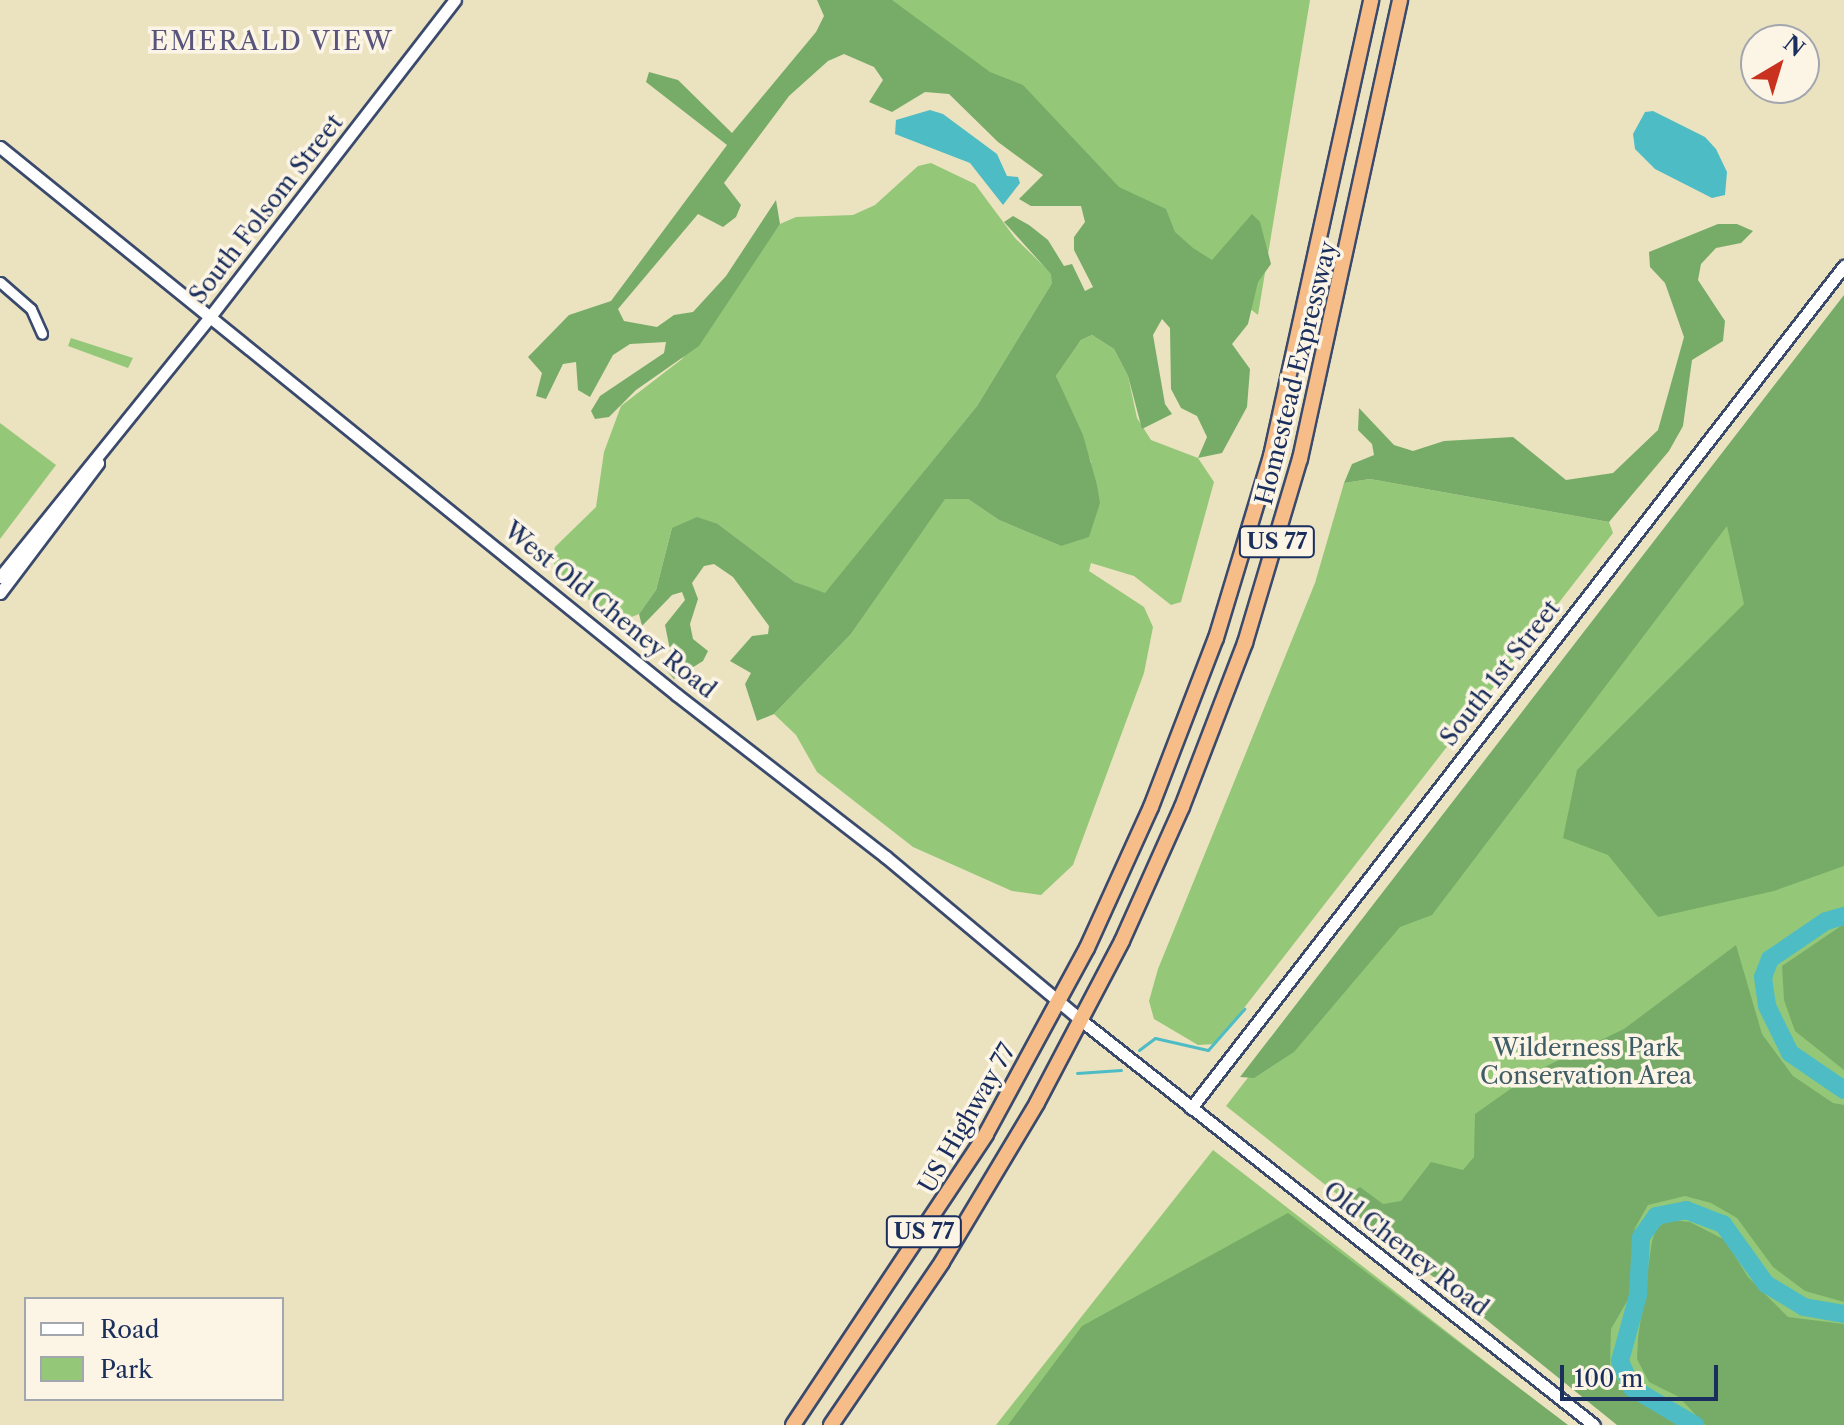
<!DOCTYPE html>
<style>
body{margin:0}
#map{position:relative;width:1844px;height:1425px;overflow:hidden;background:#ebe2c0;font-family:"Libre Caslon Text",serif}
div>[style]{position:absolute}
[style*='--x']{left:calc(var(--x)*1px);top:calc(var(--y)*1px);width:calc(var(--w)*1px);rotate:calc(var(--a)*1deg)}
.green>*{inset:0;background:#94c878}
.forest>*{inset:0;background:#77ac68}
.water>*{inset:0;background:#4ebcc5}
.stream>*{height:3px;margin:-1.5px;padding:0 1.5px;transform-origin:1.5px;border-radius:1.5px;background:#4ebcc5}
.river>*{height:18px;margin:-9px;padding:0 9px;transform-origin:9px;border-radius:9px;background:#4ebcc5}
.roads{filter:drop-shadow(2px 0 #3a4a6d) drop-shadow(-2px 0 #3a4a6d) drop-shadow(0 2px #3a4a6d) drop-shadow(0 -2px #3a4a6d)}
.minor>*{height:9px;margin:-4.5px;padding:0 4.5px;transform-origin:4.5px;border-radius:4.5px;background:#fff}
.tertiary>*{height:11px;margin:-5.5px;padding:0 5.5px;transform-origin:5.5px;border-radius:5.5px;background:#fff}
.trunk>*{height:14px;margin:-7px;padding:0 7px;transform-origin:7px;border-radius:7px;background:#f7bd88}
span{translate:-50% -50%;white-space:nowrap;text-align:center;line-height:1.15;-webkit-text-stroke:7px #fcf5e5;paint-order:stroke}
.shield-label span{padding:2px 6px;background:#fcf5e5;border:2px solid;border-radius:6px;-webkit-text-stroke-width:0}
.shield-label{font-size:22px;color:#1b2f5e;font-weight:700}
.street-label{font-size:24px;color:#1b2f5e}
.park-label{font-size:24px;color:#3f5d66}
.neighbourhood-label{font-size:26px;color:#58547c;letter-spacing:2px}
.legend{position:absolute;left:24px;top:1297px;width:260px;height:104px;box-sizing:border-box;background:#fcf5e5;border:2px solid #a2a6af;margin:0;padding:10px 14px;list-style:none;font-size:24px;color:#1b2f5e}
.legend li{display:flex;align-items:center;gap:16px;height:40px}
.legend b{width:40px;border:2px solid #a2a6af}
.north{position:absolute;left:1740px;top:24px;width:80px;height:80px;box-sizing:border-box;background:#fcf5e5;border:2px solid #a2a6af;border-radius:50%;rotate:38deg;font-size:22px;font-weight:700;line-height:32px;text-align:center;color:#1b2f5e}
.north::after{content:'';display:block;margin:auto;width:28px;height:36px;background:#c8321e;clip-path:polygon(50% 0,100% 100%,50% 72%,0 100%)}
.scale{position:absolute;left:1560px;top:1365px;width:158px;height:36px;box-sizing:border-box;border:4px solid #1b2f5e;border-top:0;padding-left:10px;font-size:24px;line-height:28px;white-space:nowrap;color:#1b2f5e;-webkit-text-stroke:6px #fcf5e5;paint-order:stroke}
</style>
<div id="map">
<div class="green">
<div style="clip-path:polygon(854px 0,1310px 0,1258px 315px)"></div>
<div style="clip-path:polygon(931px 163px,975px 184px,1015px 238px,1052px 274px,1052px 283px,977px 406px,825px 594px,795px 582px,718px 524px,672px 528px,656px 590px,639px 614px,617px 623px,560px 576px,552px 560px,555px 547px,596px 507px,604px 452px,621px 406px,682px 359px,780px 224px,796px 217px,853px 215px,875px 205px,918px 166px)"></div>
<div style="clip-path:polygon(1844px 308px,1844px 1425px,1628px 1425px,1226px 1106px)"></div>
<div style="clip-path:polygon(1092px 335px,1114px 349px,1128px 376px,1137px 418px,1151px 440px,1198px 458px,1214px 482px,1181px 602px,1171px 605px,1134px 576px,1091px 563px,1089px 571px,1144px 607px,1153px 627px,1144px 673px,1073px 865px,1041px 895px,1012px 891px,913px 847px,817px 772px,796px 735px,774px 714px,851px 634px,944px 499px,968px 499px,999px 520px,1061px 546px,1091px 462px,1056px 376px,1081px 340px)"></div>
<div style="clip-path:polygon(71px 338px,133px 358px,128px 368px,68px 346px)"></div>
<div style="clip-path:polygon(0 423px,56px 465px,0 539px)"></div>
<div style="clip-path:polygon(1370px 479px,1609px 522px,1613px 533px,1216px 1044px,1198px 1045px,1154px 1019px,1149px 1001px,1158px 969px,1315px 583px,1344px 483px)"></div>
<div style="clip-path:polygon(1213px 1150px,1567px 1425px,996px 1425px)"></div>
</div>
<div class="forest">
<div style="clip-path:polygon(817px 0,892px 0,990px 72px,1023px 85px,1119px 187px,1166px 209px,1175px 232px,1193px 248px,1212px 260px,1252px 214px,1260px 222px,1271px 264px,1258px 282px,1248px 324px,1232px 344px,1250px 369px,1247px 407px,1222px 453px,1198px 458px,1207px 437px,1197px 416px,1181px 408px,1171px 389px,1170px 328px,1162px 319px,1153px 335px,1165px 404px,1172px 414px,1142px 429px,1128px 376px,1114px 349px,1092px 335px,1081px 340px,1056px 376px,1083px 435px,1097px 485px,1100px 503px,1089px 537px,1061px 546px,999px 520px,968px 499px,945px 499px,851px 634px,774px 714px,757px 721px,745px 684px,751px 673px,730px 661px,752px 636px,768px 634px,769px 626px,733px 577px,714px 564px,704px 566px,692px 583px,698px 599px,690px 624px,693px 639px,708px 651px,703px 661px,674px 679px,664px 668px,670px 650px,665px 625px,685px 600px,682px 592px,672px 595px,642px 626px,639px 614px,656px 590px,672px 528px,697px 517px,718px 524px,795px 582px,825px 593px,977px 406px,1052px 283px,1051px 274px,1004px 222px,1013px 216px,1029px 225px,1048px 240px,1064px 266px,1072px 264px,1085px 291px,1093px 287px,1074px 250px,1074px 237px,1085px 222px,1081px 206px,1031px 206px,1019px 199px,1043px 175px,998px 142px,949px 94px,925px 92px,892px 112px,869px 102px,883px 80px,874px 67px,844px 54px,828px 61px,789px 96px,724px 183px,741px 205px,736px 217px,723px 227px,698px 214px,618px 309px,624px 321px,657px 327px,674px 315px,693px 312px,726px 276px,776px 200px,780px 224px,699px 346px,636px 390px,609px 417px,595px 419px,591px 411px,600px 396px,664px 353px,666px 342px,630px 344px,613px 355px,590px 397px,578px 390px,576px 362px,563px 364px,546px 399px,536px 396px,542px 373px,528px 357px,569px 315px,611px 301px,727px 145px,646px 82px,649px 72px,678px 80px,732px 133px,816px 32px,824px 16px)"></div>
<div style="clip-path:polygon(1718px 224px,1737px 224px,1753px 231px,1741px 243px,1716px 248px,1701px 264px,1698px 280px,1725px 321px,1723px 341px,1692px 360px,1683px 426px,1669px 451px,1609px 522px,1370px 479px,1344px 483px,1352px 464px,1374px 455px,1372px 444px,1358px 430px,1359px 408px,1394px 445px,1413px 451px,1444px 441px,1513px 437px,1566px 480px,1613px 473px,1658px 430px,1684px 337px,1665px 283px,1650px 267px,1649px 252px)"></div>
<div style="clip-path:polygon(1844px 295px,1844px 866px,1774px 891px,1658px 917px,1608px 855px,1563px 838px,1577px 770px,1744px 604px,1727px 526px,1432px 915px,1400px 927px,1294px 1052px,1254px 1078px,1240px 1077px)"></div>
<div style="clip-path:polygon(1844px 924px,1844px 1070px,1795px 1031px,1784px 1000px,1782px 966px)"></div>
<div style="clip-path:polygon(1736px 945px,1762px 1034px,1793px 1076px,1833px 1103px,1844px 1105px,1844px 1302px,1805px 1291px,1773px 1267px,1737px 1218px,1711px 1203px,1685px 1196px,1648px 1205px,1635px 1228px,1630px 1296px,1611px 1329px,1610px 1365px,1622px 1389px,1686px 1425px,1617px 1425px,1339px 1201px,1360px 1187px,1383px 1204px,1401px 1201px,1431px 1162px,1463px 1170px,1474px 1157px,1475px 1114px,1536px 1071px,1624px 1029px)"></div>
<div style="clip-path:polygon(1288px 1213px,1568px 1425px,1008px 1425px,1082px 1326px)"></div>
<div style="clip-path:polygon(1670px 1220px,1690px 1222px,1725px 1240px,1748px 1277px,1788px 1317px,1844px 1324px,1844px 1425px,1705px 1425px,1679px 1397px,1649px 1382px,1637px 1359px,1638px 1338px,1652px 1241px,1657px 1227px)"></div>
</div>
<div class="water">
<div style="clip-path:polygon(930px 110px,943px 114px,997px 154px,1007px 176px,1018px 177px,1020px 183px,1003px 205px,970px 163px,895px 134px,896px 120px)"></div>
<div style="clip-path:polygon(1653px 111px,1705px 137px,1716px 149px,1727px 172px,1725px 195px,1712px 198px,1655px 169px,1635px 149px,1633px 134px,1645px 112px)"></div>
</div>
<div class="stream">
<div style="--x:1139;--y:1050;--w:20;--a:-37"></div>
<div style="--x:1155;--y:1038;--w:54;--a:12.8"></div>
<div style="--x:1208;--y:1050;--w:55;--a:-48.7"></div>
<div style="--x:1077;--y:1073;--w:44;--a:-3.9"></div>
</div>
<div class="river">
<div style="--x:1844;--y:916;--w:19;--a:164"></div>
<div style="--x:1826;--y:921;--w:68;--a:145.8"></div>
<div style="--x:1770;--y:959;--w:19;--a:111"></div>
<div style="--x:1763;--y:977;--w:29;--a:82"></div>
<div style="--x:1767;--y:1006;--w:52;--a:63.9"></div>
<div style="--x:1790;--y:1053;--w:65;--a:34.4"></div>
<div style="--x:1695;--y:1425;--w:73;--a:-149.6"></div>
<div style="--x:1632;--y:1388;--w:30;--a:-114"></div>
<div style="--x:1620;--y:1361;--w:68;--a:-74.7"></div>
<div style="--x:1638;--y:1295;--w:58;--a:-87"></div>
<div style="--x:1641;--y:1237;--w:26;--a:-54"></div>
<div style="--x:1656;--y:1216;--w:31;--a:-11"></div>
<div style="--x:1686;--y:1210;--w:40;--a:21"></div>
<div style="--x:1723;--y:1224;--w:74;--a:54.4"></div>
<div style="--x:1766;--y:1284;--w:44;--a:31.2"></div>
<div style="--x:1804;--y:1307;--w:41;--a:9.9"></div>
</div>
<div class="roads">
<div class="minor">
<div style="--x:0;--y:282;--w:41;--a:41.1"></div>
<div style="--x:31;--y:309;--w:27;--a:66"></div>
</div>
<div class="tertiary">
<div style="--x:0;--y:147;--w:871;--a:38.99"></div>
<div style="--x:677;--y:695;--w:264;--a:37.8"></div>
<div style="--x:886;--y:857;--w:256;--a:39.9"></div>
<div style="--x:1082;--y:1021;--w:652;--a:38.28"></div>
<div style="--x:0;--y:577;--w:338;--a:-51.1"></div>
<div style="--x:212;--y:314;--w:397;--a:-52.3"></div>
<div style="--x:0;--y:593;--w:163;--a:-53"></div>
<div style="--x:1191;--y:1108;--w:1066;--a:-52.21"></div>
</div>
<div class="trunk">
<div style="--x:793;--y:1425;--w:349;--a:-56.4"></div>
<div style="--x:986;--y:1134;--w:212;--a:-61.5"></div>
<div style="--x:1087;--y:948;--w:155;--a:-65.6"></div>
<div style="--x:1151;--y:807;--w:181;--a:-69"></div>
<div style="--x:1216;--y:638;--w:190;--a:-73.2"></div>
<div style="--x:1271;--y:456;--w:467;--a:-77.6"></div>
<div style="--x:831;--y:1425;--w:197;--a:-55.7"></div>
<div style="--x:942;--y:1262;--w:185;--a:-59.1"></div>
<div style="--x:1037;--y:1103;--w:183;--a:-62.3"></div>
<div style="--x:1122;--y:941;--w:147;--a:-65.9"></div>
<div style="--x:1182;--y:807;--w:176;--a:-69"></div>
<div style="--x:1245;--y:643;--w:192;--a:-73.4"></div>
<div style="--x:1300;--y:459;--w:470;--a:-77.7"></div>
</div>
</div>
<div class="shield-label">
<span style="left:1277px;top:542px">US 77</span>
<span style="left:924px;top:1232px">US 77</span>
</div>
<div class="street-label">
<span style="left:266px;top:209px;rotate:-52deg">South Folsom Street</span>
<span style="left:1296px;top:373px;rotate:-76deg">Homestead Expressway</span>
<span style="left:610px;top:610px;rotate:39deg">West Old Cheney Road</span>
<span style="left:1500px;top:673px;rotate:-52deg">South 1st Street</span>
<span style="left:967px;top:1118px;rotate:-60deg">US Highway 77</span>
<span style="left:1406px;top:1249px;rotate:38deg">Old Cheney Road</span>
</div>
<div class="park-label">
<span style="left:1586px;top:1062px">Wilderness Park<br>Conservation Area</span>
</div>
<div class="neighbourhood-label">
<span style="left:272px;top:42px">EMERALD VIEW</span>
</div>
<ul class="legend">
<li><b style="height:10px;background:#fff"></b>Road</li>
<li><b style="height:22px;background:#94c878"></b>Park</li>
</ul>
<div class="north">N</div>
<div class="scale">100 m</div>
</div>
